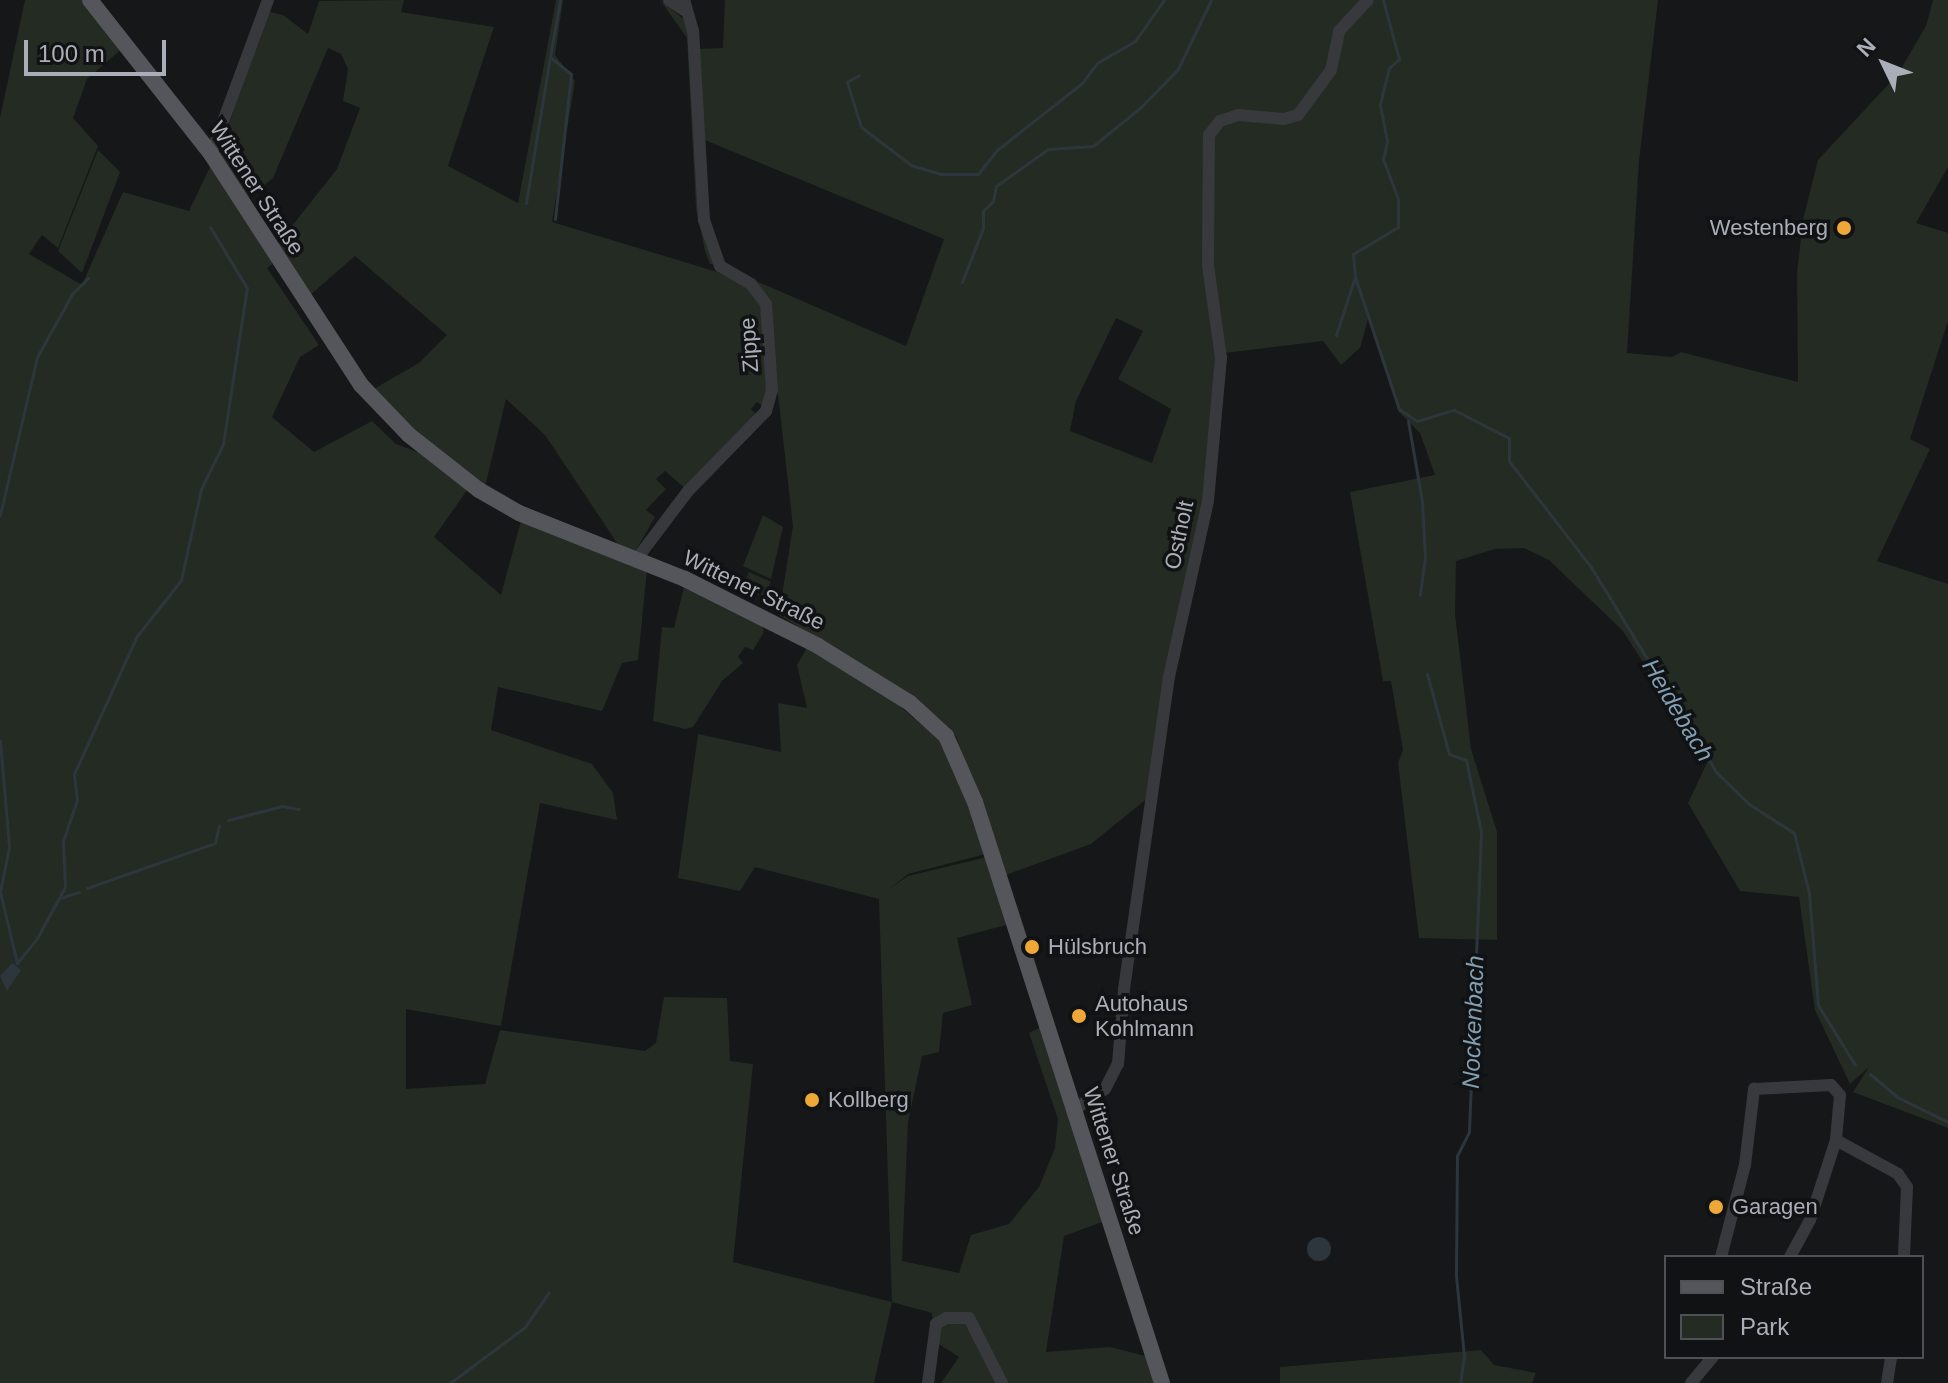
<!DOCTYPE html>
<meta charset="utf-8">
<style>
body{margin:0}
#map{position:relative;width:1948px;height:1383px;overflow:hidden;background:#161718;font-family:Helvetica,sans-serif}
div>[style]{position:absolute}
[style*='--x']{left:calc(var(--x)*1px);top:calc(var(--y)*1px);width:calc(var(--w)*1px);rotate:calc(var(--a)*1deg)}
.green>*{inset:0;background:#232b23;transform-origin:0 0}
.water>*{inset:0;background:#2d363c}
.round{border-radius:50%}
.stream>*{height:3px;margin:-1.5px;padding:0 1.5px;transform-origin:1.5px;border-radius:1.5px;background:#2d363c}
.minor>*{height:12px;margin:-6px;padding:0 6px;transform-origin:6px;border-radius:6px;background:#38393d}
.major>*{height:16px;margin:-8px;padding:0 8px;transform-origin:8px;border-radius:8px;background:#54565c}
.dots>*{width:22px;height:22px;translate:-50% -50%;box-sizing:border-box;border:4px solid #111213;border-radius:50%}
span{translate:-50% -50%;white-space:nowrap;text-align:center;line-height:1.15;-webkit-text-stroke:7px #111213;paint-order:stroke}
.street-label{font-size:22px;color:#a9aeb8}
.poi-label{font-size:22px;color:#a9aeb8}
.right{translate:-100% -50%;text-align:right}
.left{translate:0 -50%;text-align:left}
.water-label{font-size:24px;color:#819eb2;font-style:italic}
.legend{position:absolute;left:1664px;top:1255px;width:260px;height:104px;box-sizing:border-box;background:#111213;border:2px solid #4e5055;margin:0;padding:10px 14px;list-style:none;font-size:24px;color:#a9aeb8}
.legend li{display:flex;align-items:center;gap:16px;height:40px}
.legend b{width:40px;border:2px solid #4e5055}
.north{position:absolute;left:1844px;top:24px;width:80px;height:80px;-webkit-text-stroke:6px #111213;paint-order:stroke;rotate:313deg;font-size:22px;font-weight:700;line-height:32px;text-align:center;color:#a9aeb8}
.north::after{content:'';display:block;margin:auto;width:28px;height:36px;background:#a9aeb8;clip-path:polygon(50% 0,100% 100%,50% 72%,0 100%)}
.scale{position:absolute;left:24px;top:40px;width:142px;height:36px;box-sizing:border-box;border:4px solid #a9aeb8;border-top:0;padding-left:10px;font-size:24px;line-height:28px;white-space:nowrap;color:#a9aeb8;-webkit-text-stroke:6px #111213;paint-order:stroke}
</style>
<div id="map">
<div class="green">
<div style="clip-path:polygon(25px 0,82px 0,123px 48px,87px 79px,73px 118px,98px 146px,58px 248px,42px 235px,29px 254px,82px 285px,123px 192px,189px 211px,210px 167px,273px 264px,267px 268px,319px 345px,300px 357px,272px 417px,314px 452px,372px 421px,396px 444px,420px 453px,468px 489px,434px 537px,501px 595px,521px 521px,647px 570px,638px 660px,622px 663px,602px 711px,498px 687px,491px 730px,592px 764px,613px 793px,617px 820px,540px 803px,501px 1026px,406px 1009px,406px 1089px,485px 1084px,500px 1030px,645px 1051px,656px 1043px,664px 997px,727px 998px,730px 1061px,753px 1064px,733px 1262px,892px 1302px,879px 899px,755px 867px,740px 891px,678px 878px,698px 734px,781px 752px,778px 703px,807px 708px,797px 665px,808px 646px,884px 693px,945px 744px,986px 854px,908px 874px,889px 889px,908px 876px,987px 857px,1010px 924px,957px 938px,972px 1005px,943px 1013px,939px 1052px,922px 1056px,908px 1122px,902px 1261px,959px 1273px,971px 1235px,1009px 1224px,1039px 1187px,1055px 1148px,1058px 1119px,1029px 1033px,1041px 1027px,1102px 1222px,1064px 1236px,1046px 1352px,1110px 1347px,1149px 1357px,1156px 1383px,941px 1383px,959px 1357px,934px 1341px,932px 1313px,892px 1302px,874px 1383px,0 1383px,0 118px)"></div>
<div style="clip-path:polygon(404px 0,401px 12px,494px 27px,448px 166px,518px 203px,556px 0,563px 0,555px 55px,575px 81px,552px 222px,724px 274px,759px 295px,768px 356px,766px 408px,757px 402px,751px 409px,758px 416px,686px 489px,665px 471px,656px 479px,666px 489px,646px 510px,655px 517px,635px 552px,619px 546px,545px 435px,506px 399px,485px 487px,416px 431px,372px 390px,419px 363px,447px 335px,355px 256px,309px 296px,276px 246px,337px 169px,360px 108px,343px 101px,348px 69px,341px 54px,328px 48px,273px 178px,246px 200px,219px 155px,266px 11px,283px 15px,308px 34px,319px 1px)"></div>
<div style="clip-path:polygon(660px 0,686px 21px,715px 264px,710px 264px,705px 251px,696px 208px,687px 38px)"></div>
<div style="clip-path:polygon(evenodd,725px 0,1364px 0,1339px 28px,1332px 59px,1291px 115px,1250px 111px,1207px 133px,1218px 365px,1209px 466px,1149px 797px,1091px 844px,1006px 875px,956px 736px,900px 689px,779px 615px,793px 526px,767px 298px,747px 277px,906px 346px,944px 239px,700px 138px,696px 49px,723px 48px,725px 0,1116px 318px,1143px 331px,1118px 379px,1171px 409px,1152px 463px,1070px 431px,1076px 401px,1116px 318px)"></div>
<div style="clip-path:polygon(1371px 0,1658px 0,1639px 161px,1627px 353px,1672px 357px,1681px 352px,1798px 382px,1797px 274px,1803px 220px,1818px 160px,1898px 74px,1926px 26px,1933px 0,1948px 0,1948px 167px,1916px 223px,1948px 233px,1948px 321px,1910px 439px,1930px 449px,1877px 561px,1948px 584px,1948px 1128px,1853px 1092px,1869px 1067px,1850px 1084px,1815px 1010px,1799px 897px,1740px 891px,1688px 803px,1707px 763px,1623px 631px,1549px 560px,1524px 548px,1495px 549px,1456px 561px,1455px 614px,1471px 749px,1497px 832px,1497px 940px,1419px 938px,1398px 763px,1403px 750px,1391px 681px,1383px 681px,1350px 492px,1435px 475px,1420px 433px,1399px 412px,1369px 315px,1360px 348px,1341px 365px,1323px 341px,1224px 353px,1211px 273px,1213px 133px,1236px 118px,1287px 122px,1330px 78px,1337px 42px)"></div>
<div style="clip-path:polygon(98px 150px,120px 172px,82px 273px,58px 251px)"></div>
<div style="clip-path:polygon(763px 515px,783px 527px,771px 579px,743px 566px)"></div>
<div style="left:749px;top:572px;width:24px;height:17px;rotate:24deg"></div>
<div style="clip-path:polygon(684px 587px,762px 625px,764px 632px,753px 650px,745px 647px,738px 657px,743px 663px,722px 681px,693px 727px,685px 729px,653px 721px,662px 627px,674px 628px)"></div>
<div style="clip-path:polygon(1481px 1350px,1494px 1365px,1536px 1373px,1532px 1383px,1280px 1383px,1280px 1367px)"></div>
</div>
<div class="water">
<div style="clip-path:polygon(12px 963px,21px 970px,7px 991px,0 976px)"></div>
<div class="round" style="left:1307px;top:1237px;width:24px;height:24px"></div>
</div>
<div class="stream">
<div style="--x:859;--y:75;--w:14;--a:150"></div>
<div style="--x:847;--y:82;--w:47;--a:72.7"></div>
<div style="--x:861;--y:127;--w:63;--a:37.2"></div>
<div style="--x:911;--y:165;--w:30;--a:17"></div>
<div style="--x:940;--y:174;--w:38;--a:0"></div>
<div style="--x:978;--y:174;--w:31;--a:-52"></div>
<div style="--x:997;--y:150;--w:108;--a:-38.2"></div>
<div style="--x:1082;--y:83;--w:25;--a:-53"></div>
<div style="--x:1097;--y:63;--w:44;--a:-30.1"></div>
<div style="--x:1135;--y:41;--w:50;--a:-54.7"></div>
<div style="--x:526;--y:203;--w:148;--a:-80.7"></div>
<div style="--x:555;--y:219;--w:146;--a:-83.7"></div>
<div style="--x:571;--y:74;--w:27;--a:-141"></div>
<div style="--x:550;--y:57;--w:58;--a:-80"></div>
<div style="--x:1355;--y:277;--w:139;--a:71.6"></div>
<div style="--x:1399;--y:409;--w:22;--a:34"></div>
<div style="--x:1417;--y:421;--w:39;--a:-17"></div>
<div style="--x:1454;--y:410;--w:62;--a:27"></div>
<div style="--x:1509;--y:438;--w:23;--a:90"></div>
<div style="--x:1509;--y:461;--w:134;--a:52.3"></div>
<div style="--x:1591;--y:567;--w:240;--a:58.6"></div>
<div style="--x:1716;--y:772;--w:46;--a:44.1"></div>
<div style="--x:1749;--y:804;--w:54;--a:32.8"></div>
<div style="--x:1794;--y:833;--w:62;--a:76"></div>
<div style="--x:1809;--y:893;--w:112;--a:85.4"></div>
<div style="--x:1818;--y:1005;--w:70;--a:58.3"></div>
<div style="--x:962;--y:282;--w:58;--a:-68.7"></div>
<div style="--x:983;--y:228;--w:17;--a:-90"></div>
<div style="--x:983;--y:211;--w:14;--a:-45"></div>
<div style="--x:993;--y:201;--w:15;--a:-79"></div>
<div style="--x:996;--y:186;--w:64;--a:-35.4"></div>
<div style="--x:1048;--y:149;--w:45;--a:-3.8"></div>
<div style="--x:1093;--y:146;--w:62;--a:-39.1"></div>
<div style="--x:1141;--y:107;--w:53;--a:-45.8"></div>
<div style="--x:1178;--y:69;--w:76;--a:-64.4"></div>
<div style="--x:1336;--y:335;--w:61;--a:-71.9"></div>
<div style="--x:1355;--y:277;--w:23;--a:-95"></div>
<div style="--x:1353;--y:254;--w:52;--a:-31"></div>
<div style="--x:1398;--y:227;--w:28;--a:-90"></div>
<div style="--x:1398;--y:199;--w:43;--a:-110.6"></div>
<div style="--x:1383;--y:159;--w:18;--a:-77"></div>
<div style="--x:1387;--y:141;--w:38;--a:-101"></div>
<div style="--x:1380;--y:104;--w:37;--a:-76"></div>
<div style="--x:1389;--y:68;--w:13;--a:-42"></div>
<div style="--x:1399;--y:59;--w:61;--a:-105.2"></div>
<div style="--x:1408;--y:421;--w:81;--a:80.1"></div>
<div style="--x:1422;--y:501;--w:57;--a:87"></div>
<div style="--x:1425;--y:558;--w:37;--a:98"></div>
<div style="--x:0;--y:515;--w:162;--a:-76.8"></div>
<div style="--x:37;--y:357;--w:72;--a:-60.9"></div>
<div style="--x:72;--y:294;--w:23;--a:-45"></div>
<div style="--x:1427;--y:674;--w:83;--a:74.6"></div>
<div style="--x:1449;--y:754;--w:18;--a:19"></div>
<div style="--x:1466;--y:760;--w:74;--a:78.2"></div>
<div style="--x:1481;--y:832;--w:300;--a:92.3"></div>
<div style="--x:1469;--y:1132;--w:27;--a:117"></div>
<div style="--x:1457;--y:1156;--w:120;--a:90.5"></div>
<div style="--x:1456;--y:1276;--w:80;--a:84.3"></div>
<div style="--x:1464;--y:1356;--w:27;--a:98"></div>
<div style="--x:0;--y:741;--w:106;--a:85.1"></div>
<div style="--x:9;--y:847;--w:46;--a:101.3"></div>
<div style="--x:0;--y:892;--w:73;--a:76.5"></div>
<div style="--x:228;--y:820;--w:56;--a:-14.5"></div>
<div style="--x:282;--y:806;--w:17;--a:10"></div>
<div style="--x:87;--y:888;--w:136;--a:-19.4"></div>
<div style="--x:215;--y:843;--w:18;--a:-77"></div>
<div style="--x:60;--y:898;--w:20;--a:-18"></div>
<div style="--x:17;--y:963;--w:32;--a:-51"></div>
<div style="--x:37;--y:938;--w:58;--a:-61.2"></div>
<div style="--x:65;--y:887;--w:46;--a:-92.5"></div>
<div style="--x:63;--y:841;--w:43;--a:-71.1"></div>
<div style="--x:77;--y:800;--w:26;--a:-97"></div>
<div style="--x:74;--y:774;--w:152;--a:-65.5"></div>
<div style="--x:137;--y:636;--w:71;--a:-51.8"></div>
<div style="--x:181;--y:580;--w:93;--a:-77.6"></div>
<div style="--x:201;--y:489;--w:50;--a:-63.9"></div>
<div style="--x:223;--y:444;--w:158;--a:-81.3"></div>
<div style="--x:247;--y:288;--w:71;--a:-121.2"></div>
<div style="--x:1870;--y:1074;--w:35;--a:40"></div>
<div style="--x:1897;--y:1097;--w:57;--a:26.1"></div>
<div style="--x:450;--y:1383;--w:94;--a:-36.7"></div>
<div style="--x:525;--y:1327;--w:42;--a:-55.6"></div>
</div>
<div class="minor">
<div style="--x:669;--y:0;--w:18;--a:34"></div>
<div style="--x:211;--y:154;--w:164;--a:-69.7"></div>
<div style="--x:636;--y:560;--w:86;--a:-53"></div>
<div style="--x:688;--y:491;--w:112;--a:-45.7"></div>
<div style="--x:766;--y:411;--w:22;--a:-74"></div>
<div style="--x:772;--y:390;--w:86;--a:-94"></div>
<div style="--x:766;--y:304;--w:25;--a:-127"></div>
<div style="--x:751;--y:284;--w:36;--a:-150"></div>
<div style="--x:720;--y:266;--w:49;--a:-109.2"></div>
<div style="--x:704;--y:220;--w:189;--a:-93.3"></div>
<div style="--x:693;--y:31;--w:32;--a:-106"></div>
<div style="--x:1074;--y:1110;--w:37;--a:-34"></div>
<div style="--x:1105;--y:1089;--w:28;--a:-63"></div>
<div style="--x:1118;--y:1064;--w:75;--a:-85.4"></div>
<div style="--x:1124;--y:989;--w:315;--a:-81.8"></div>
<div style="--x:1169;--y:677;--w:180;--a:-77.5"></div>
<div style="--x:1208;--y:501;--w:144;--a:-84.8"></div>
<div style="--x:1221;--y:358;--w:93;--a:-98"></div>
<div style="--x:1208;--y:266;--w:131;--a:-89.6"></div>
<div style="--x:1209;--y:135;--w:18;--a:-52"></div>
<div style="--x:1220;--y:121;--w:19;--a:-18"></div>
<div style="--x:1238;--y:115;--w:46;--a:5"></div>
<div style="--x:1284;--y:119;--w:15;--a:-16"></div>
<div style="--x:1298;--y:115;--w:56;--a:-53.7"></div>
<div style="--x:1331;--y:70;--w:40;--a:-78"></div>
<div style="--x:1339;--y:31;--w:42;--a:-46.9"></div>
<div style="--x:1836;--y:1140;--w:71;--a:28.7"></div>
<div style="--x:1898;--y:1174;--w:16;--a:55"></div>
<div style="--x:1907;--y:1187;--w:70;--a:92.5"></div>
<div style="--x:1721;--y:1257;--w:95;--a:-75.4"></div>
<div style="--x:1745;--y:1165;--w:77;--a:-83.2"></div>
<div style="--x:1754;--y:1089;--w:77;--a:-3"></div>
<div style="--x:1831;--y:1085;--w:13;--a:48"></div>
<div style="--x:1840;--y:1095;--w:45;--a:95.1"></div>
<div style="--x:1836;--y:1140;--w:84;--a:108"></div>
<div style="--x:1810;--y:1220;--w:42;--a:118.4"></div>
<div style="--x:928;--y:1383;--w:60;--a:-82.3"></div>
<div style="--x:936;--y:1324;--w:12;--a:-31"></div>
<div style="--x:946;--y:1318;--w:23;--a:0"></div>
<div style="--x:969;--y:1318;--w:73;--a:63.1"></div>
<div style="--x:1691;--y:1383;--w:34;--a:-50"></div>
<div style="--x:1887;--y:1383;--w:26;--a:-81"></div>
</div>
<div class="major">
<div style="--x:90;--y:0;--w:196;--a:51.8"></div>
<div style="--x:211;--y:154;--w:275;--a:57"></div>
<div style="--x:361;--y:385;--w:69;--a:46.2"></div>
<div style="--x:409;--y:435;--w:89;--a:38.2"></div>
<div style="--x:479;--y:490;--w:46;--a:29.9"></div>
<div style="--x:519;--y:513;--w:179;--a:21.7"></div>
<div style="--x:685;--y:579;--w:149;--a:26.7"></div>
<div style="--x:818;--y:646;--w:108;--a:31.8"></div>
<div style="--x:910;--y:703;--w:49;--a:42.5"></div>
<div style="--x:946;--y:736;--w:72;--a:66.3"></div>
<div style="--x:975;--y:802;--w:610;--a:72.16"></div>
</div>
<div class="dots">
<div style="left:1844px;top:228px;background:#eea838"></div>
<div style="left:1032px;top:947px;background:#eea838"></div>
<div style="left:1079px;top:1016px;background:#eea838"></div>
<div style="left:812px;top:1100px;background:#eea838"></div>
<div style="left:1716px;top:1207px;background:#eea838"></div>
</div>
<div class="street-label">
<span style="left:257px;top:188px;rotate:57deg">Wittener Straße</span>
<span style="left:749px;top:345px;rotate:-94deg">Zippe</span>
<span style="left:1179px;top:535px;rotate:-78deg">Ostholt</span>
<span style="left:754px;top:590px;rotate:26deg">Wittener Straße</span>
<span style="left:1114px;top:1161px;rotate:72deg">Wittener Straße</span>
</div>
<div class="poi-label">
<span class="right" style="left:1828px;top:228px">Westenberg</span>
<span class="left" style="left:1048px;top:947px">Hülsbruch</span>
<span class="left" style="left:1095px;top:1016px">Autohaus<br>Kohlmann</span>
<span class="left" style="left:828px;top:1100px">Kollberg</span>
<span class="left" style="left:1732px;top:1207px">Garagen</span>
</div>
<div class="water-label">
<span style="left:1678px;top:710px;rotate:59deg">Heidebach</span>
<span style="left:1473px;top:1022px;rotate:-88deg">Nockenbach</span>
</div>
<ul class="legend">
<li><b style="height:10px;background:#54565c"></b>Straße</li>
<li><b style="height:22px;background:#232b23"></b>Park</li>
</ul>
<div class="north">N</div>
<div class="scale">100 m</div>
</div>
